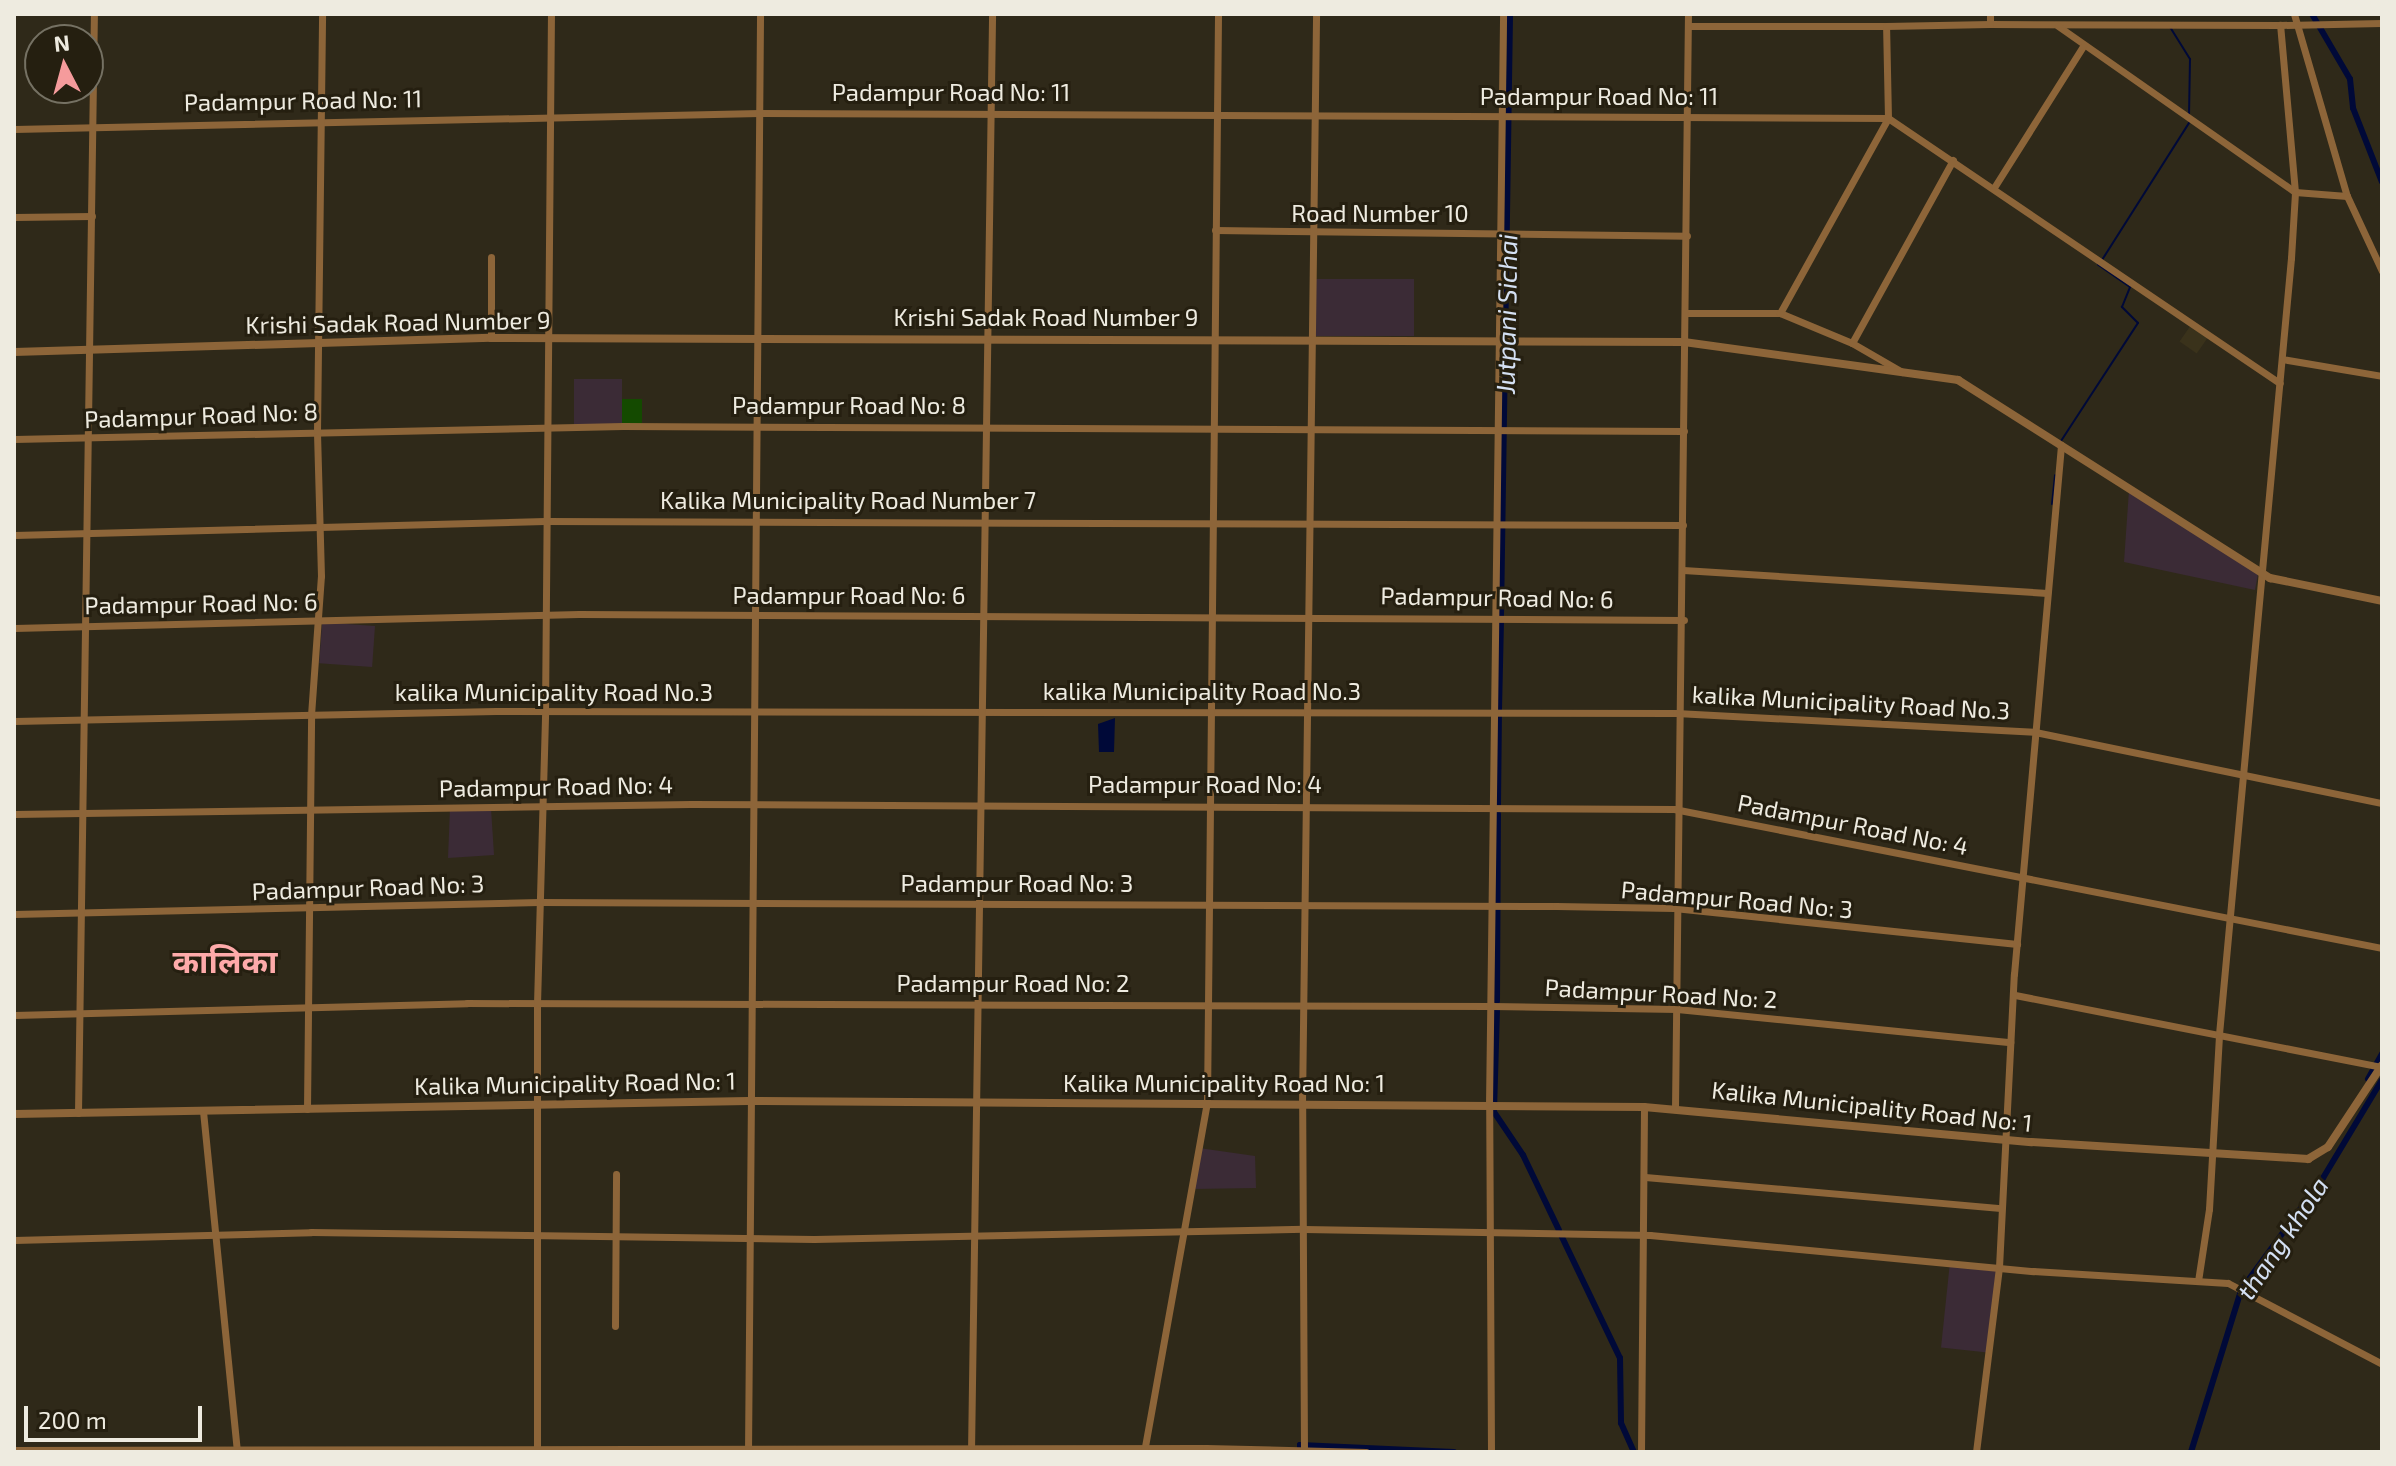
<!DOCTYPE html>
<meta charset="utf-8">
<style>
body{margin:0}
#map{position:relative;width:2396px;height:1466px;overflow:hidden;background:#2f2919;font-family:"Exo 2","Noto Sans Devanagari",sans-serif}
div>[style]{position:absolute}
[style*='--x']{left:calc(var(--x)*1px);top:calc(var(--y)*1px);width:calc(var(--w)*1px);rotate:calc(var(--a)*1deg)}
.built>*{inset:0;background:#3a321b;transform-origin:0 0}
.education>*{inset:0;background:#3b2b36;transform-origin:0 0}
.green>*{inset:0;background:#144a00;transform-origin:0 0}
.water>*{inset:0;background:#000938}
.stream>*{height:2px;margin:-1px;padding:0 1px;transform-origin:1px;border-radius:1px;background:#000938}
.canal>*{height:6px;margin:-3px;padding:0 3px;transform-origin:3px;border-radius:3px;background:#000938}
.minor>*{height:7px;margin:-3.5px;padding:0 3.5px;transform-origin:3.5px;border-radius:3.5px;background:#8d6539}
.tertiary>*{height:8px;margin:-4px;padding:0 4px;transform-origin:4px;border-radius:4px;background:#8d6539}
span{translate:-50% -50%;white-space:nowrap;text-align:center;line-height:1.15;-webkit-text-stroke:6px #251f10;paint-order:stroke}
.street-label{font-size:24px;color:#eeebe0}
.water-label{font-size:26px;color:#d4e0f3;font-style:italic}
.district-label{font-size:32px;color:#feaaaa;font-weight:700}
.frame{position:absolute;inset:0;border:16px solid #eeebe0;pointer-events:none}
.north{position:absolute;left:24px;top:24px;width:80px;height:80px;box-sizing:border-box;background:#251f10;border:2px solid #757163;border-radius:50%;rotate:354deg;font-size:22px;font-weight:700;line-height:32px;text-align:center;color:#eeebe0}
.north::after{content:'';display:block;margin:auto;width:28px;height:36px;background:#f59b9c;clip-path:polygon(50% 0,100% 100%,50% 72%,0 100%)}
.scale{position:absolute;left:24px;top:1406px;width:178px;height:36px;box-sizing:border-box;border:4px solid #eeebe0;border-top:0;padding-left:10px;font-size:24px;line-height:28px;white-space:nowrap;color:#eeebe0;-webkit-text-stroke:6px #251f10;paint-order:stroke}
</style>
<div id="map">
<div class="built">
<div style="left:2191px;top:325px;width:21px;height:20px;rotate:35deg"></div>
</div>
<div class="education">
<div style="left:1312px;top:279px;width:102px;height:57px"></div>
<div style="left:622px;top:379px;width:46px;height:48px;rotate:90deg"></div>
<div style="clip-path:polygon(2129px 490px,2258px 574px,2255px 590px,2124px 562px)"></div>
<div style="left:375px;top:626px;width:41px;height:53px;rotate:94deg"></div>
<div style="clip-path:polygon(450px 808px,491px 808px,494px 855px,448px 858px)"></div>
<div style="clip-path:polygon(1199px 1148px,1255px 1156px,1256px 1188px,1193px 1189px)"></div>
<div style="left:1950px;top:1262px;width:49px;height:86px;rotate:6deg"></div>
</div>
<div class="green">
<div style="left:622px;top:399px;width:20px;height:26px"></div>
</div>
<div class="water">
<div style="clip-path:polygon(1115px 718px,1114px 752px,1099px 752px,1098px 724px)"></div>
</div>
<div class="stream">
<div style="--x:2170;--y:27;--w:38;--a:58"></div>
<div style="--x:2190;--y:59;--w:55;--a:91"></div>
<div style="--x:2102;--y:260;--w:166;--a:-57.6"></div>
<div style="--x:2061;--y:441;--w:141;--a:-56.9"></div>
<div style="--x:2138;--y:323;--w:23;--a:-135"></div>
<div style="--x:2122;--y:307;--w:22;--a:-68"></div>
<div style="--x:2130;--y:287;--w:39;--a:-145"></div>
<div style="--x:2052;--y:504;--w:29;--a:-84"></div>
</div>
<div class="canal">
<div style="--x:2312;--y:14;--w:75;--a:59.7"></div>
<div style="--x:2350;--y:79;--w:29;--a:84"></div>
<div style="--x:2353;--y:108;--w:79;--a:68.6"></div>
<div style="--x:1501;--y:615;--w:601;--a:-89.14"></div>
<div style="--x:1499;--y:709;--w:86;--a:-88.7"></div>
<div style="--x:1498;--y:804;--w:89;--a:-89.4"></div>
<div style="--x:1497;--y:1001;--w:187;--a:-89.7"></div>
<div style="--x:1497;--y:1010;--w:102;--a:91.7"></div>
<div style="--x:1494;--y:1112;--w:52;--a:56"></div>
<div style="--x:1523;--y:1155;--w:83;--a:64.4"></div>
<div style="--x:2368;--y:1079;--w:29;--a:-61"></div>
<div style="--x:1561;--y:1235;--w:136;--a:64.4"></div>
<div style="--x:1620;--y:1358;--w:65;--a:89.1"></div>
<div style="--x:1621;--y:1423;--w:32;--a:66"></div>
<div style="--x:1300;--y:1452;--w:7;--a:-90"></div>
<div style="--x:1300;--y:1445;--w:154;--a:2.6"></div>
<div style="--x:2191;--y:1452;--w:170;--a:-72.8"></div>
<div style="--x:2241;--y:1290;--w:139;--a:-53.8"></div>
<div style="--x:2323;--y:1178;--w:114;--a:-59"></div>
</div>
<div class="minor">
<div style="--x:2294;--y:14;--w:190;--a:73.8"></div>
<div style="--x:2347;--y:196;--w:83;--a:65"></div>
<div style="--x:1990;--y:24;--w:290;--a:0.2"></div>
<div style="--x:1688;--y:26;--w:198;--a:0"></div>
<div style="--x:2058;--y:26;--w:289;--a:35"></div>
<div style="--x:2295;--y:192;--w:52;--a:4.4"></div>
<div style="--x:14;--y:129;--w:746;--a:-1.23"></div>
<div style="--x:760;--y:113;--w:1128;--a:0.25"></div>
<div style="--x:1888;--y:118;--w:473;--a:34.1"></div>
<div style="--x:1995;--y:186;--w:165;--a:-57.8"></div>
<div style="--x:14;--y:217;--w:78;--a:-0.7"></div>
<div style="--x:1215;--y:230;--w:472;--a:0.7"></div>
<div style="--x:1685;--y:313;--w:95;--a:0"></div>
<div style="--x:1780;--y:313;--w:78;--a:22.6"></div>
<div style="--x:1852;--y:343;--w:58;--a:30.1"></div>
<div style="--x:1780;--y:313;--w:223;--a:-61"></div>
<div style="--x:1888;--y:118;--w:92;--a:-91.2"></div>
<div style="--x:1886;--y:26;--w:104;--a:-1.1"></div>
<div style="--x:1990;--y:24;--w:10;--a:-90"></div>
<div style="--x:491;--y:338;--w:81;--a:-90"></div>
<div style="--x:1852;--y:343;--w:209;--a:-61.1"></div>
<div style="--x:2282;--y:359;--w:101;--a:9.6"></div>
<div style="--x:14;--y:439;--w:609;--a:-1.22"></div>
<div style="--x:623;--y:426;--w:1061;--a:0.27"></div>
<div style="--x:14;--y:535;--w:531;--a:-1.51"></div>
<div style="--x:545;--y:521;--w:1138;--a:0.2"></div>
<div style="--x:1683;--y:570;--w:365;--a:3.6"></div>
<div style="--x:14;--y:628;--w:565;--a:-1.42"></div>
<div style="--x:579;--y:614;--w:1105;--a:0.31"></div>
<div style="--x:14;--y:721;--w:482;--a:-1.2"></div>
<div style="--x:496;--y:711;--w:1180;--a:0.1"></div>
<div style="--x:1676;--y:713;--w:360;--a:3"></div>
<div style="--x:2035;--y:732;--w:354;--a:11.6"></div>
<div style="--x:14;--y:814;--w:677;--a:-0.85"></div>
<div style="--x:691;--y:804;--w:983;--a:0.29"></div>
<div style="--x:1674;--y:809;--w:722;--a:11.11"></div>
<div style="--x:14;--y:914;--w:525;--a:-1.31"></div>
<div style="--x:539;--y:902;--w:1017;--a:0.23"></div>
<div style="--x:1556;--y:906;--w:118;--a:1"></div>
<div style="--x:1674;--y:908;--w:345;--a:6"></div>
<div style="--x:2015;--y:995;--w:373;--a:11.1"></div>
<div style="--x:14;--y:1015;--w:453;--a:-1.5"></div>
<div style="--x:467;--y:1003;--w:1025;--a:0.17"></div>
<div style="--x:1492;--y:1006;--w:185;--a:0.9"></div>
<div style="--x:1677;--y:1009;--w:335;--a:5.7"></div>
<div style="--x:1675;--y:1108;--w:1094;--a:-89.32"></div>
<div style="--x:307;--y:1109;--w:394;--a:-89.4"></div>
<div style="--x:311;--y:715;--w:139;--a:-85.9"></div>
<div style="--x:321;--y:576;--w:145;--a:-91.6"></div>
<div style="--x:317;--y:431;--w:417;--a:-89.3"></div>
<div style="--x:203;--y:1111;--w:343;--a:84.3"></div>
<div style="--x:78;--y:1113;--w:1099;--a:-89.17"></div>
<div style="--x:1645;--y:1177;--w:357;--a:5"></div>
<div style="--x:14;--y:1240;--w:297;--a:-1.5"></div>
<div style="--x:311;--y:1232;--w:503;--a:0.8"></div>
<div style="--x:814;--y:1239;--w:490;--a:-1.2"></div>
<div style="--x:1304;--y:1229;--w:346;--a:1"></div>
<div style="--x:1650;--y:1235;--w:385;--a:5.4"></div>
<div style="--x:2033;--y:1271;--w:195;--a:3.5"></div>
<div style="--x:2228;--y:1283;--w:174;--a:27.7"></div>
<div style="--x:2198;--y:1281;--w:73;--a:-81.3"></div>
<div style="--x:2209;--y:1209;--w:175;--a:-86.7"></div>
<div style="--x:2219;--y:1034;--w:779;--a:-84.7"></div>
<div style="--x:2291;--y:258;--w:66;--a:-86.5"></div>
<div style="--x:2295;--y:192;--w:168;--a:-95.1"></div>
<div style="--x:2280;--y:25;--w:102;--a:-1.1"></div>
<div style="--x:615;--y:1326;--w:152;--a:-89.6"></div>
<div style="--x:14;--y:1450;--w:1192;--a:-0.1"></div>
<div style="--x:1206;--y:1448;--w:160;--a:1.4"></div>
<div style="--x:537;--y:1452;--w:448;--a:-90"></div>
<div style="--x:537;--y:1004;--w:292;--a:-88.4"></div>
<div style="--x:545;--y:712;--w:698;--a:-89.51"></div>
<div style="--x:748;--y:1452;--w:1438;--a:-89.52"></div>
<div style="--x:971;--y:1452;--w:1438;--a:-89.16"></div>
<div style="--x:1144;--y:1452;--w:355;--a:-79.8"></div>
<div style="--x:1207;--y:1103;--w:1089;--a:-89.42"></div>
<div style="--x:1304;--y:1452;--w:348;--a:-90.3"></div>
<div style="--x:1302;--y:1104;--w:1090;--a:-89.26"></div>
<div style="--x:1491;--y:1452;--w:347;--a:-90.3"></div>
<div style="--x:1489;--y:1105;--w:1091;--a:-89.26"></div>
<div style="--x:1641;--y:1452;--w:345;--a:-89.5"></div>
<div style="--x:1976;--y:1452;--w:186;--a:-82.9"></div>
<div style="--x:1999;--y:1267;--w:293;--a:-87.1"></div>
<div style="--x:2014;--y:974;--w:531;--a:-84.92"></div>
</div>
<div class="tertiary">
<div style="--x:14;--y:352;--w:477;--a:-1.7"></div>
<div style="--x:491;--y:338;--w:1193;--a:0.19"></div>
<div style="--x:1684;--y:342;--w:277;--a:7.9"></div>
<div style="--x:1958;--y:380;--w:370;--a:32.4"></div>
<div style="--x:2270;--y:578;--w:114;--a:11.6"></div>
<div style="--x:14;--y:1114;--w:734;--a:-1.01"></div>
<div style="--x:748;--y:1101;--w:896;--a:0.38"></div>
<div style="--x:1644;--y:1107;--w:389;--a:5.2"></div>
<div style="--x:2031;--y:1142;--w:278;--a:3.5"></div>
<div style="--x:2308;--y:1159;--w:23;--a:-31"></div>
<div style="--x:2328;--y:1147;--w:98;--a:-56.6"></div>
</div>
<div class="street-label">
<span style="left:951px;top:92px">Padampur Road No: 11</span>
<span style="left:1599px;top:96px">Padampur Road No: 11</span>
<span style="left:303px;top:100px;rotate:-1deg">Padampur Road No: 11</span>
<span style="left:1380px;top:213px">Road Number 10</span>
<span style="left:1046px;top:317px">Krishi Sadak Road Number 9</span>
<span style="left:398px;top:322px;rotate:-1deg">Krishi Sadak Road Number 9</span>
<span style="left:849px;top:405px">Padampur Road No: 8</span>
<span style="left:201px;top:415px;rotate:-2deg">Padampur Road No: 8</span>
<span style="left:848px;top:500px">Kalika Municipality Road Number 7</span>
<span style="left:849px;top:595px">Padampur Road No: 6</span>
<span style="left:1497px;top:597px;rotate:1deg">Padampur Road No: 6</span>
<span style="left:201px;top:603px;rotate:-1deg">Padampur Road No: 6</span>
<span style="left:1202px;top:691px">kalika Municipality Road No.3</span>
<span style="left:554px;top:692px">kalika Municipality Road No.3</span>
<span style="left:1851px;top:702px;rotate:3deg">kalika Municipality Road No.3</span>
<span style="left:1205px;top:784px">Padampur Road No: 4</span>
<span style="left:556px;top:786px;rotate:-1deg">Padampur Road No: 4</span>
<span style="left:1853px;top:824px;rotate:11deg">Padampur Road No: 4</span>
<span style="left:1017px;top:883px">Padampur Road No: 3</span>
<span style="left:368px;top:887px;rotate:-2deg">Padampur Road No: 3</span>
<span style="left:1737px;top:899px;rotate:5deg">Padampur Road No: 3</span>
<span style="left:1013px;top:983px">Padampur Road No: 2</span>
<span style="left:1661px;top:993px;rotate:3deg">Padampur Road No: 2</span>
<span style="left:575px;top:1083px;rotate:-1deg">Kalika Municipality Road No: 1</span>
<span style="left:1224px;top:1083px">Kalika Municipality Road No: 1</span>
<span style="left:1872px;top:1106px;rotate:6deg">Kalika Municipality Road No: 1</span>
</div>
<div class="water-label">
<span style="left:1506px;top:314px;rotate:-89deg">Jutpani Sichai</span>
<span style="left:2282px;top:1238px;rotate:-56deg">thang khola</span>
</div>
<div class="district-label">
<span style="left:225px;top:960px">कालिका</span>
</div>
<div class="frame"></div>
<div class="north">N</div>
<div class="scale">200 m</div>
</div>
